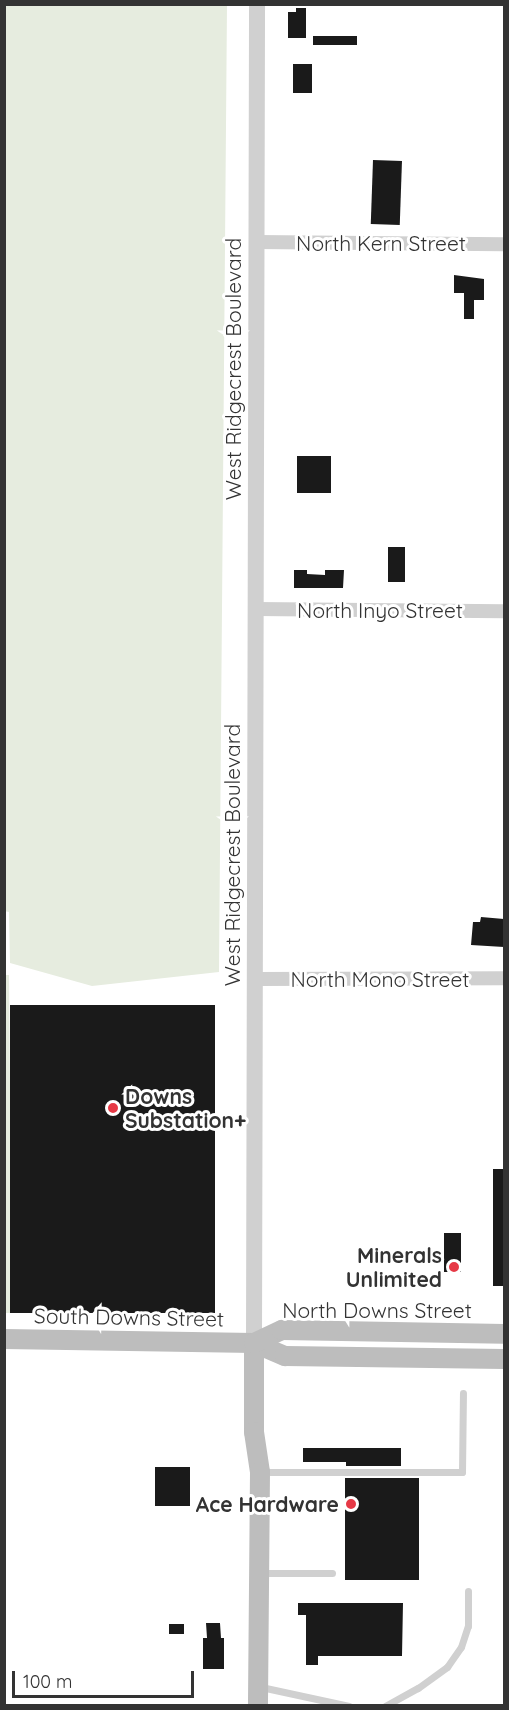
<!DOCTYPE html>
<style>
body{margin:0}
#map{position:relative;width:509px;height:1710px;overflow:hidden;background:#fff;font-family:Quicksand,sans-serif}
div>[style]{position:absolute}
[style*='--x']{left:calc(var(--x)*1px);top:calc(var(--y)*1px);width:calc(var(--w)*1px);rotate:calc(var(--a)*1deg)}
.green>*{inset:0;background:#e6ecdf}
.building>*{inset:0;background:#1a1a1a;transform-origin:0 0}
.service>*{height:7px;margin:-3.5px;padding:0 3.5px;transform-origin:3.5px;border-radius:3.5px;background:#d0d0d0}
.minor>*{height:14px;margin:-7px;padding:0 7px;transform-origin:7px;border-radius:7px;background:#d0d0d0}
.tertiary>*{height:16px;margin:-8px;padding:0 8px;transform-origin:8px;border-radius:8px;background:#d0d0d0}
.secondary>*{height:20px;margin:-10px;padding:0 10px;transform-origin:10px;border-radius:10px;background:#bdbdbd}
.dots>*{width:16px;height:16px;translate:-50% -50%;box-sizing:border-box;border:3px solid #fff;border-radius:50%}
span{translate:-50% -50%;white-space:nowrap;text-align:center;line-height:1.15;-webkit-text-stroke:6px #fff;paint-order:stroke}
.street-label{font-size:21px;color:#333}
.poi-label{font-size:21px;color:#333;font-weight:700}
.left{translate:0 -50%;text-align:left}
.right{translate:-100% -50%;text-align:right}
.frame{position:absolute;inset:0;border:6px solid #333;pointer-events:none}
.scale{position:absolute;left:12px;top:1671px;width:182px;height:27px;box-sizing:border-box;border:3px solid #333;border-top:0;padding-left:8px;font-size:18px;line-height:21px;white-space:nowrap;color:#333;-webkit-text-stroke:4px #fff;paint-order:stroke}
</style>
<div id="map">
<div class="green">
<div style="clip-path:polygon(4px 5px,227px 5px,219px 972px,92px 986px,10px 963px,9px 912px,4px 911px)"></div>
<div style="clip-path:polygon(5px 975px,9px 975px,12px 1313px,5px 1313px)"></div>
</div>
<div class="building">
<div style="clip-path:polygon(296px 8px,306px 8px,306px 38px,288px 38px,288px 12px,296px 12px)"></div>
<div style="left:313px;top:36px;width:44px;height:9px"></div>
<div style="left:293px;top:64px;width:19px;height:29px"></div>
<div style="left:373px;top:160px;width:29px;height:64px;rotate:2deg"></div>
<div style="clip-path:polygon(454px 275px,484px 279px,484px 300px,474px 300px,474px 319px,464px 319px,464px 293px,454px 293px)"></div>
<div style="left:297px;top:456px;width:34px;height:37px"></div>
<div style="left:388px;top:547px;width:17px;height:35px"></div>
<div style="clip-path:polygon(294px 570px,307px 570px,307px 574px,325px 575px,325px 570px,344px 570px,343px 588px,294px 588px)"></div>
<div style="clip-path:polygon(481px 917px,504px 919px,504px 947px,471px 945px,473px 922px,480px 922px)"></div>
<div style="left:10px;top:1005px;width:205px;height:308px"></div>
<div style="left:493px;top:1169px;width:11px;height:117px"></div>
<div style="left:444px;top:1233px;width:17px;height:39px"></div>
<div style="clip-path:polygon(303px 1448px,401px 1448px,401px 1466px,346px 1466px,346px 1462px,303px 1462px)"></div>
<div style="left:155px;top:1467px;width:35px;height:39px"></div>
<div style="left:345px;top:1478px;width:74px;height:102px"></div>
<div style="clip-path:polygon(298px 1603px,403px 1603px,402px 1656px,318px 1656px,318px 1665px,306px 1665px,306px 1615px,298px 1615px)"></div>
<div style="clip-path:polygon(206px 1623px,220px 1623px,221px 1638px,224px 1638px,224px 1669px,203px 1669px,203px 1638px,207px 1638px)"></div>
<div style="left:184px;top:1624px;width:10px;height:15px;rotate:90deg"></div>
</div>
<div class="service">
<div style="--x:262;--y:1472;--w:200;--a:0"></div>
<div style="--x:462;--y:1472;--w:79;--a:-89.3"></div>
<div style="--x:260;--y:1573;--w:72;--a:0"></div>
<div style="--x:261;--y:1687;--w:90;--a:12.2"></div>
<div style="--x:385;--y:1706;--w:38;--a:-29"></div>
<div style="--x:418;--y:1688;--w:36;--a:-36"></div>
<div style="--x:447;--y:1667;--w:24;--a:-55"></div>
<div style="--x:461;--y:1647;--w:22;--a:-72"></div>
<div style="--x:468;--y:1626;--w:35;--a:-90"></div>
</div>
<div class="minor">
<div style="--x:257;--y:242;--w:247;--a:0.5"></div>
<div style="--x:256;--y:609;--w:248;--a:0.5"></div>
<div style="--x:256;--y:979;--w:248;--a:-0.2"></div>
</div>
<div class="tertiary">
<div style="--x:254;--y:1343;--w:1339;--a:-89.87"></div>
</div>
<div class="secondary">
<div style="--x:4;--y:1339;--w:250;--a:0.9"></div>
<div style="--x:254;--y:1343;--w:34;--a:23"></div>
<div style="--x:285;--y:1356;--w:219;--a:0.8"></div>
<div style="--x:254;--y:1343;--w:89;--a:90"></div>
<div style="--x:254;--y:1432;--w:40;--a:81.5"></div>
<div style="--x:260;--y:1472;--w:234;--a:90.5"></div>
<div style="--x:254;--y:1343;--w:31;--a:-25"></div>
<div style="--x:282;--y:1330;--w:222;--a:1"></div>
</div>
<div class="dots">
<div style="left:113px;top:1108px;background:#e63946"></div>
<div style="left:454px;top:1267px;background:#e63946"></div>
<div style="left:351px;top:1504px;background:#e63946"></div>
</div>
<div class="street-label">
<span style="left:381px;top:243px">North Kern Street</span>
<span style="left:233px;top:369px;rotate:-90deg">West Ridgecrest Boulevard</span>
<span style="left:380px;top:610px">North Inyo Street</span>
<span style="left:232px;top:855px;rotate:-90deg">West Ridgecrest Boulevard</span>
<span style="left:380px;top:979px">North Mono Street</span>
<span style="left:377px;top:1310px">North Downs Street</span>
<span style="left:129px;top:1317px;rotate:1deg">South Downs Street</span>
</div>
<div class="poi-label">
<span class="left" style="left:125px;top:1108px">Downs<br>Substation+</span>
<span class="right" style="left:442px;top:1267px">Minerals<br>Unlimited</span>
<span class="right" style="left:339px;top:1504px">Ace Hardware</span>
</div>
<div class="frame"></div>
<div class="scale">100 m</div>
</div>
